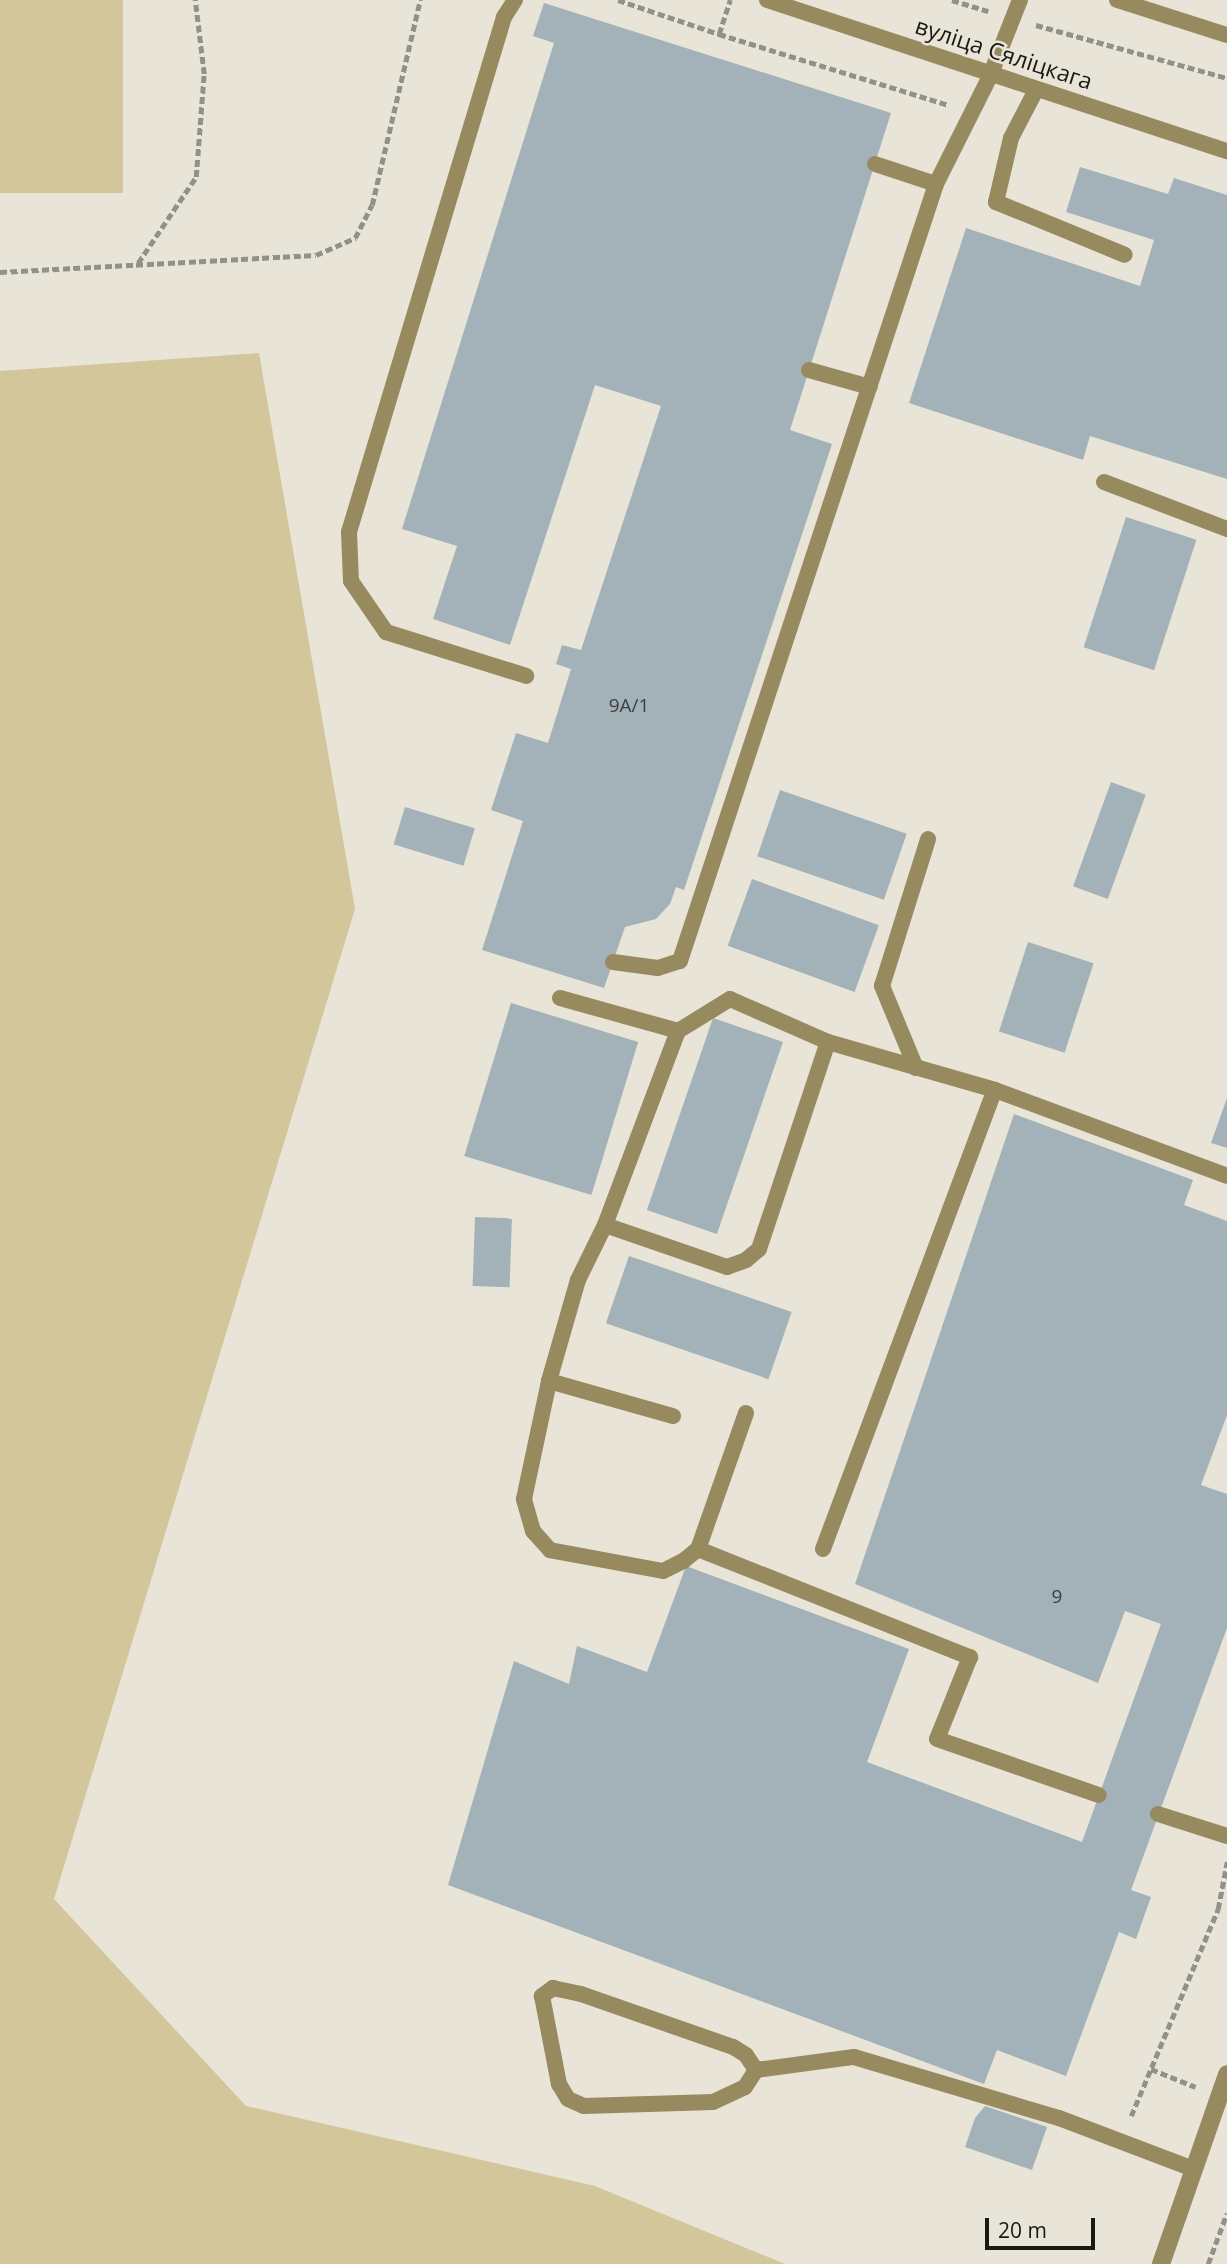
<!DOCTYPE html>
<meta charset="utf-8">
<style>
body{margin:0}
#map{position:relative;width:1227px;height:2264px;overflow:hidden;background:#e8e4d7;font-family:"Open Sans",sans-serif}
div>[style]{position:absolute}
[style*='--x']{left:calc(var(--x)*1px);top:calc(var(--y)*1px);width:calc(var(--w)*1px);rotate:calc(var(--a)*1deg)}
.green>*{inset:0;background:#d2c69a;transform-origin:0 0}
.building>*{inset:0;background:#a3b2b8;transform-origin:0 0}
.path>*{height:4.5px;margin-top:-2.25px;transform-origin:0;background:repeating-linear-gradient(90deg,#939086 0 7px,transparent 0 10.5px)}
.service>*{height:16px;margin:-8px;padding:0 8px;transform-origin:8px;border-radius:8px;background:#968a5e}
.minor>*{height:18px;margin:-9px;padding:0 9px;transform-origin:9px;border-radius:9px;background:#968a5e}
span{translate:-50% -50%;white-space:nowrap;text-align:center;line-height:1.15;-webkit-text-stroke:5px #e8e4d7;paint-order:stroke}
.number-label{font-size:19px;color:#3c3e3c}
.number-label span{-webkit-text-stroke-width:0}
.street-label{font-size:23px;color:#191813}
.scale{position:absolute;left:985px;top:2218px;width:110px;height:32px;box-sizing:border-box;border:4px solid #191813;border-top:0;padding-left:9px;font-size:21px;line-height:24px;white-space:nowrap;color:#191813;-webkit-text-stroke:5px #e8e4d7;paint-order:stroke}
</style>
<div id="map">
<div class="green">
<div style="left:0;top:0;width:123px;height:193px"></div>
<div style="clip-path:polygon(259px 353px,355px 909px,54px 1899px,246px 2106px,595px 2186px,785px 2264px,0 2264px,0 371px)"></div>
</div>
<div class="building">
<div style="clip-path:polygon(544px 3px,891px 113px,790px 430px,832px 444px,684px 890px,676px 887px,670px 904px,656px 919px,625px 927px,604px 988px,482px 950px,523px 821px,491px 810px,516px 733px,548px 743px,571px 669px,556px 664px,562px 645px,581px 650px,661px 406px,595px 385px,510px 645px,433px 619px,457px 546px,402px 529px,554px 43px,533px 36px)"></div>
<div style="clip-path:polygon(1080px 167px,1168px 194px,1174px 178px,1227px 195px,1227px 479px,1090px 436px,1083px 460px,909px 403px,966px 228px,1140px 286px,1154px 240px,1066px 212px)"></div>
<div style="left:1126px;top:517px;width:74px;height:137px;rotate:18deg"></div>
<div style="left:1111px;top:782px;width:37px;height:111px;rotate:20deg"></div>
<div style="left:780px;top:790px;width:134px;height:70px;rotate:19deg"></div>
<div style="left:405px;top:807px;width:73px;height:39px;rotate:17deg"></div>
<div style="left:752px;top:879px;width:135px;height:71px;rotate:20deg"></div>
<div style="left:1028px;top:942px;width:69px;height:94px;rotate:18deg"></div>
<div style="left:511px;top:1003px;width:133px;height:160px;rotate:17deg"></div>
<div style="left:713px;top:1018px;width:74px;height:203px;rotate:19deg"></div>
<div style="clip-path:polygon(1227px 1098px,1227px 1148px,1211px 1143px)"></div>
<div style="clip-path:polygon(1014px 1114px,1193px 1180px,1184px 1205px,1227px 1221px,1227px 1415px,1201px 1485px,1227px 1494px,1227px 1628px,1131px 1890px,1151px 1897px,1136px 1939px,1119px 1932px,1066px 2076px,997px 2050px,984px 2084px,448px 1885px,514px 1661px,569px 1684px,577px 1646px,647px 1672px,686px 1566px,909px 1649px,867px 1762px,1082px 1842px,1161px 1624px,1125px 1611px,1098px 1683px,855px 1584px)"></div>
<div style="left:475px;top:1217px;width:37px;height:69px;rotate:2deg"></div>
<div style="left:629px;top:1256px;width:172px;height:71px;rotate:19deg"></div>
<div style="clip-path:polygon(985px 2106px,1047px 2127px,1032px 2170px,965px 2147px,975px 2118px)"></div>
</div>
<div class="path">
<div style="--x:618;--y:0;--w:107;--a:18.6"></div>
<div style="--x:719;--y:34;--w:36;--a:-72"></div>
<div style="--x:952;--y:0;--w:38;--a:17"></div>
<div style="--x:1036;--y:25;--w:198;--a:15.5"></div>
<div style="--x:719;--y:34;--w:240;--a:17.2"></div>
<div style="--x:138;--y:263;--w:104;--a:-56"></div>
<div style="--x:196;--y:177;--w:103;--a:-85.6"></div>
<div style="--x:204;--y:74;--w:75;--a:-96.9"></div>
<div style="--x:0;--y:272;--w:316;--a:-3.1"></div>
<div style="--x:316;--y:255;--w:43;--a:-23.6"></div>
<div style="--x:355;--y:238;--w:37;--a:-63"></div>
<div style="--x:372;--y:205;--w:211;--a:-76.8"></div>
<div style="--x:1151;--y:2069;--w:48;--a:21.8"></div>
<div style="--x:1131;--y:2116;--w:225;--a:-67.2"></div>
<div style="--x:1218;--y:1909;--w:48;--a:-79.2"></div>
<div style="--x:1208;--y:2264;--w:54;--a:-69.6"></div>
</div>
<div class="service">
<div style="--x:515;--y:0;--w:20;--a:123"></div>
<div style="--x:504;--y:17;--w:538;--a:106.75"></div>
<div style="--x:349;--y:532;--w:49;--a:87.7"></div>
<div style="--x:351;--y:581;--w:62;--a:55.5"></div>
<div style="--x:386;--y:632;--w:147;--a:17.4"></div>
<div style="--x:767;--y:0;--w:484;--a:18.2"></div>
<div style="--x:1117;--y:0;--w:115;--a:17.7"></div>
<div style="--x:1036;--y:90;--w:54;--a:117.5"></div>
<div style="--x:1011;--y:138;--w:66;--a:103.2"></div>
<div style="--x:996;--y:202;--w:139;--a:22.3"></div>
<div style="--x:875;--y:164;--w:64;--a:18.2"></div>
<div style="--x:809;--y:370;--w:63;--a:15.6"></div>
<div style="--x:1104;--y:482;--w:132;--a:20.9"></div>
<div style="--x:613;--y:962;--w:45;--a:7.6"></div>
<div style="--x:658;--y:968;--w:23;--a:-18"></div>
<div style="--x:680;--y:961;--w:818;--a:-71.76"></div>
<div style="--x:936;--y:184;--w:121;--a:-63.4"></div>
<div style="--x:990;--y:76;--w:82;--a:-68.5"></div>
<div style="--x:560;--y:998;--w:123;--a:15.6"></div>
<div style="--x:916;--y:1068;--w:89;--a:-112.5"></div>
<div style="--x:882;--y:986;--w:154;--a:-72.6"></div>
<div style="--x:605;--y:1225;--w:129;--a:19"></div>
<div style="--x:727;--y:1267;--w:20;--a:-20"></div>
<div style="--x:746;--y:1260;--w:17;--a:-40"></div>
<div style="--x:759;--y:1249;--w:218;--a:-71.6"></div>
<div style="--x:549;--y:1381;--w:129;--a:15.8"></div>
<div style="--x:746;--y:1413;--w:144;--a:109.4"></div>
<div style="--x:698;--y:1549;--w:19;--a:141"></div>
<div style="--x:683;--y:1561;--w:22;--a:153"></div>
<div style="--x:663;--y:1571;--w:115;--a:-169.5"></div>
<div style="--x:550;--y:1550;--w:25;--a:-132"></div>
<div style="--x:533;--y:1531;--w:33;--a:-106"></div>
<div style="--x:524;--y:1499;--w:121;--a:-78"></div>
<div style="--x:549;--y:1381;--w:105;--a:-74"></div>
<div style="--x:578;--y:1280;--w:61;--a:-63.9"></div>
<div style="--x:605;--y:1225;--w:207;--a:-69.4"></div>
<div style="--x:678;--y:1031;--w:61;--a:-31.6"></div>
<div style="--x:730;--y:999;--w:107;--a:23.7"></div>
<div style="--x:828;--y:1042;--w:174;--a:16"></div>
<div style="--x:995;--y:1090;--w:247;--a:20.3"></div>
<div style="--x:698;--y:1549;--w:293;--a:21.7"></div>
<div style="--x:970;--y:1657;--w:88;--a:111.9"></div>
<div style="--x:937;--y:1739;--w:171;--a:19.1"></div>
<div style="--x:823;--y:1549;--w:490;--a:-69.5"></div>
<div style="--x:1158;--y:1814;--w:72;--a:17.7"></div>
<div style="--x:756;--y:2070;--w:18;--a:-124"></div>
<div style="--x:746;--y:2055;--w:15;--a:-148"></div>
<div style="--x:733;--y:2047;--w:161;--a:-160.8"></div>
<div style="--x:581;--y:1994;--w:29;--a:-168"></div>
<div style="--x:553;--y:1988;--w:14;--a:144"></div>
<div style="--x:542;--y:1996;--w:90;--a:79.1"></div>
<div style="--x:559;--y:2084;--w:17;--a:59"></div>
<div style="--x:568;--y:2099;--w:17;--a:24"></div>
<div style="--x:584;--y:2106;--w:129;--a:-1.8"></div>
<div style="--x:713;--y:2102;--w:35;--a:-25"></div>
<div style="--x:745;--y:2087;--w:20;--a:-57"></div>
<div style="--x:756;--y:2070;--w:99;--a:-7.6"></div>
<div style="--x:854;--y:2057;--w:214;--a:16.6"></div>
<div style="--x:1059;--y:2118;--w:143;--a:20.8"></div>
</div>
<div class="minor">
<div style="--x:1161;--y:2264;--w:201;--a:-70.8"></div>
</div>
<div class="number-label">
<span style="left:629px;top:706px">9А/1</span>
<span style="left:1057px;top:1597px">9</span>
</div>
<div class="street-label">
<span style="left:1004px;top:53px;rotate:18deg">вуліца Сяліцкага</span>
</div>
<div class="scale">20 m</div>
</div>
